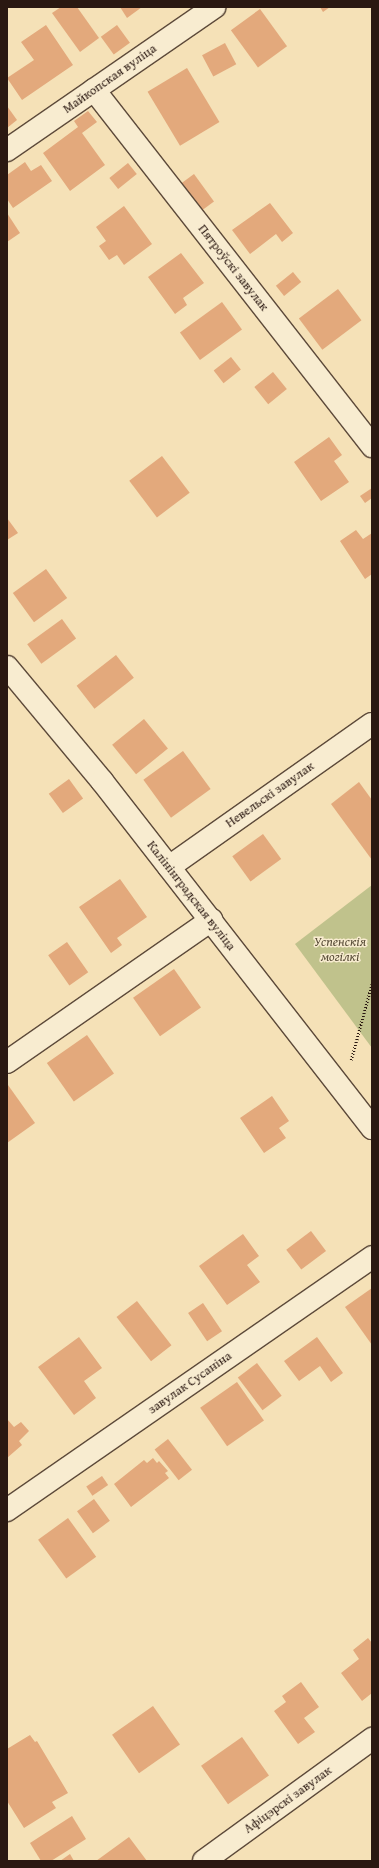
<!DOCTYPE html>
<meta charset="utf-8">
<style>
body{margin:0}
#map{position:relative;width:379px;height:1868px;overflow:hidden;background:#f5e1b7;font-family:"Gentium Book Plus",serif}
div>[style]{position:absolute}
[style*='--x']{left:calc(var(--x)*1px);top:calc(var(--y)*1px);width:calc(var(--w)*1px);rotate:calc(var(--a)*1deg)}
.green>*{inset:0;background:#c0c28c}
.building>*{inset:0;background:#e3a97c;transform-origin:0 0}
.path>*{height:2.5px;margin-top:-1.25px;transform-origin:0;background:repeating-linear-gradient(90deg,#2a1811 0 1px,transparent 0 3px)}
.roads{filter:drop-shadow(1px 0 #5d4a3a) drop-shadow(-1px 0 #5d4a3a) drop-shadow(0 1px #5d4a3a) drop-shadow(0 -1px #5d4a3a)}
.street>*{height:22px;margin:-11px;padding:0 11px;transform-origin:11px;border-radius:11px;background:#f8ecd0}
span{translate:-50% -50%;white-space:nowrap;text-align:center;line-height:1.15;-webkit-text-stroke:3px #f8ecd0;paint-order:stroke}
.street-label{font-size:13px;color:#2a1811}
.park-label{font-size:13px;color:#574b36;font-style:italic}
.frame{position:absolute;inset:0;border:8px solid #2a1811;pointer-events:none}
</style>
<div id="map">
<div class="green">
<div style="clip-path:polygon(372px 885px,372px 1048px,295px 944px)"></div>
</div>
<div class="building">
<div style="clip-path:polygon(61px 7px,77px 7px,99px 38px,80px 52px,52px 13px)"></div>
<div style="clip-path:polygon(120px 7px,142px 7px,127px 18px)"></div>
<div style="clip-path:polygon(320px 7px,330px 7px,323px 12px)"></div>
<div style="left:260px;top:9px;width:46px;height:36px;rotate:54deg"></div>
<div style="clip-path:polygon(46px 25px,73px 65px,22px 100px,7px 78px,34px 60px,21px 42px)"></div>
<div style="left:117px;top:25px;width:22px;height:20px;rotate:54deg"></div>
<div style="left:225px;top:43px;width:24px;height:26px;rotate:62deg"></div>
<div style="left:187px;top:68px;width:63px;height:46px;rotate:59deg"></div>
<div style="clip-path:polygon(7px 106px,17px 120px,7px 128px)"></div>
<div style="clip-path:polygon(88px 111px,97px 122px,82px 133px,105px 165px,70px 191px,43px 153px,78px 127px,74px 121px)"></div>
<div style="clip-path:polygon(25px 162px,31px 171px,41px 165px,52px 181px,13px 208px,7px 199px,7px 175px)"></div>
<div style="left:128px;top:163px;width:14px;height:24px;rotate:51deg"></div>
<div style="left:194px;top:174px;width:34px;height:16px;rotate:54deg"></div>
<div style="clip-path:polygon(270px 203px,293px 233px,282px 242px,276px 234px,250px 254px,232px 230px)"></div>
<div style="clip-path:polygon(124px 206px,152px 244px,124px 265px,117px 255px,109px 260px,99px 246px,106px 241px,96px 227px)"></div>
<div style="clip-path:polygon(7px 213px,20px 233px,7px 242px)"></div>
<div style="clip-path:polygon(181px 253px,204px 283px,183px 298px,187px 305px,175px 314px,148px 277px)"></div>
<div style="left:293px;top:272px;width:13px;height:22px;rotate:51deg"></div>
<div style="left:338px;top:289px;width:39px;height:49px;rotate:53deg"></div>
<div style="left:222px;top:302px;width:34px;height:52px;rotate:54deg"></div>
<div style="left:231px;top:357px;width:16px;height:22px;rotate:52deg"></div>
<div style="left:273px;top:372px;width:22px;height:24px;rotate:51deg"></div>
<div style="clip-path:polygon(329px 437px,342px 455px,334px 461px,349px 482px,321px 501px,294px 462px)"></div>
<div style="left:162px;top:456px;width:46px;height:41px;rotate:53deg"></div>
<div style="clip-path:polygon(372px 488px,372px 498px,365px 503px,360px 496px)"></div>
<div style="clip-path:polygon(7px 518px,18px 533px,7px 540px)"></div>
<div style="clip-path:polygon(356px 530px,363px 539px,372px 533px,372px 574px,365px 579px,340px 541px)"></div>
<div style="left:46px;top:569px;width:36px;height:41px;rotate:54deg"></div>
<div style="left:62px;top:619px;width:24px;height:43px;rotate:54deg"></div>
<div style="left:116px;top:655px;width:29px;height:50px;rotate:52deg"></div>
<div style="left:144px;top:719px;width:38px;height:41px;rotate:51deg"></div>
<div style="left:183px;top:751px;width:47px;height:49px;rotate:54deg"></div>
<div style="left:69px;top:779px;width:24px;height:25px;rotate:54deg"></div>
<div style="clip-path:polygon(359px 782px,372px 800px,372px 860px,331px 804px)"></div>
<div style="left:263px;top:834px;width:31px;height:38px;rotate:54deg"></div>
<div style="clip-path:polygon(120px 879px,147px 917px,117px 938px,122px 945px,111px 953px,79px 907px)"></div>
<div style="left:67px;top:942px;width:37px;height:23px;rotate:55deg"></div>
<div style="left:174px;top:969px;width:47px;height:50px;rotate:55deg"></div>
<div style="left:87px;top:1035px;width:47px;height:49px;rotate:55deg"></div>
<div style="clip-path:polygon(8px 1085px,35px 1123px,7px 1143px,7px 1086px)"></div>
<div style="clip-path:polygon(272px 1096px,289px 1121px,279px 1128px,286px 1138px,264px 1153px,240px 1118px)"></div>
<div style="left:311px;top:1231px;width:25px;height:31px;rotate:53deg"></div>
<div style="clip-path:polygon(243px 1234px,259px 1256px,247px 1265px,260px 1282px,227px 1305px,199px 1266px)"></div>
<div style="clip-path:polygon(372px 1288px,372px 1345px,345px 1307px)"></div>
<div style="left:137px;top:1301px;width:56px;height:26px;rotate:52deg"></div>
<div style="left:203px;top:1303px;width:34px;height:18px;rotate:56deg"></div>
<div style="clip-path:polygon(79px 1337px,102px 1368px,84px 1381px,96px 1398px,74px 1415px,38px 1367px)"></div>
<div style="clip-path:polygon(317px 1337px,343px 1373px,331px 1382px,320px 1366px,299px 1381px,284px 1361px)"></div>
<div style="left:257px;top:1363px;width:41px;height:24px;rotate:53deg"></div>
<div style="left:237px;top:1382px;width:47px;height:45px;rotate:55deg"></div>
<div style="clip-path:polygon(7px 1419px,14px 1427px,21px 1422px,29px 1431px,19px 1441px,22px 1445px,7px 1458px)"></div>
<div style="left:168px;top:1439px;width:39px;height:17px;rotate:52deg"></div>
<div style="clip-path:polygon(153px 1458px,157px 1463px,159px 1461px,168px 1471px,165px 1473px,169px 1478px,131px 1507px,114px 1484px,144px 1460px,147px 1463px)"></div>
<div style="left:102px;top:1476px;width:11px;height:19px;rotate:56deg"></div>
<div style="left:94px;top:1499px;width:27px;height:21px;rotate:54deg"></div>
<div style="left:68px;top:1518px;width:48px;height:37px;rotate:54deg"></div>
<div style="clip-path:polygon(368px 1638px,372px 1643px,372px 1693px,362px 1701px,341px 1673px,359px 1659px,353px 1650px)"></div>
<div style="clip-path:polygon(301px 1682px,319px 1707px,304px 1718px,315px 1732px,298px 1744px,274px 1711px,286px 1702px,282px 1696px)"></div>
<div style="left:153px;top:1706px;width:47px;height:50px;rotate:55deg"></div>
<div style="clip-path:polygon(30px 1735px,35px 1742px,37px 1741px,68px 1793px,52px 1802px,56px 1808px,24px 1828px,7px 1801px,7px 1749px)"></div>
<div style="left:242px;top:1737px;width:47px;height:50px;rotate:55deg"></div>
<div style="clip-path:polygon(72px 1816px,86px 1839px,51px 1861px,41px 1861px,30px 1843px)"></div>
<div style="clip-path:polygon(129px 1837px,147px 1861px,96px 1861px)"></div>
<div style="clip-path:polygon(70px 1854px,74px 1861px,60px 1861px)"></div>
</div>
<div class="path">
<div style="--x:351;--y:1060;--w:80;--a:-74.7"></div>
</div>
<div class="roads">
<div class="street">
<div style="--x:94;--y:90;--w:452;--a:52"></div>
<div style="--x:7;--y:150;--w:252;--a:-34.6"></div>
<div style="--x:7;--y:667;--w:148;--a:50.2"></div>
<div style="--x:102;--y:781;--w:440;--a:52.1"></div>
<div style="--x:169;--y:867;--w:248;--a:-35.2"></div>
<div style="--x:7;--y:1062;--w:249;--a:-34.8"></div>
<div style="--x:7;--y:1510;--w:444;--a:-34.7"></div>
<div style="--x:204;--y:1861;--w:208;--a:-36"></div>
</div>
</div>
<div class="street-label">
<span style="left:110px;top:79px;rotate:-35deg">Майкопская вуліца</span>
<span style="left:233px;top:268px;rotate:52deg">Пятроўскі завулак</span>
<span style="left:270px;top:795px;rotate:-35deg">Невельскі завулак</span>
<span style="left:191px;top:896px;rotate:52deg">Калінінградская вуліца</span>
<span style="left:190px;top:1383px;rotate:-35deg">завулак Сусаніна</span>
<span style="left:288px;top:1800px;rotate:-36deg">Афіцэрскі завулак</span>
</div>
<div class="park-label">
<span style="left:340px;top:950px">Успенскія<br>могілкі</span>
</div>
<div class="frame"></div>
</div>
